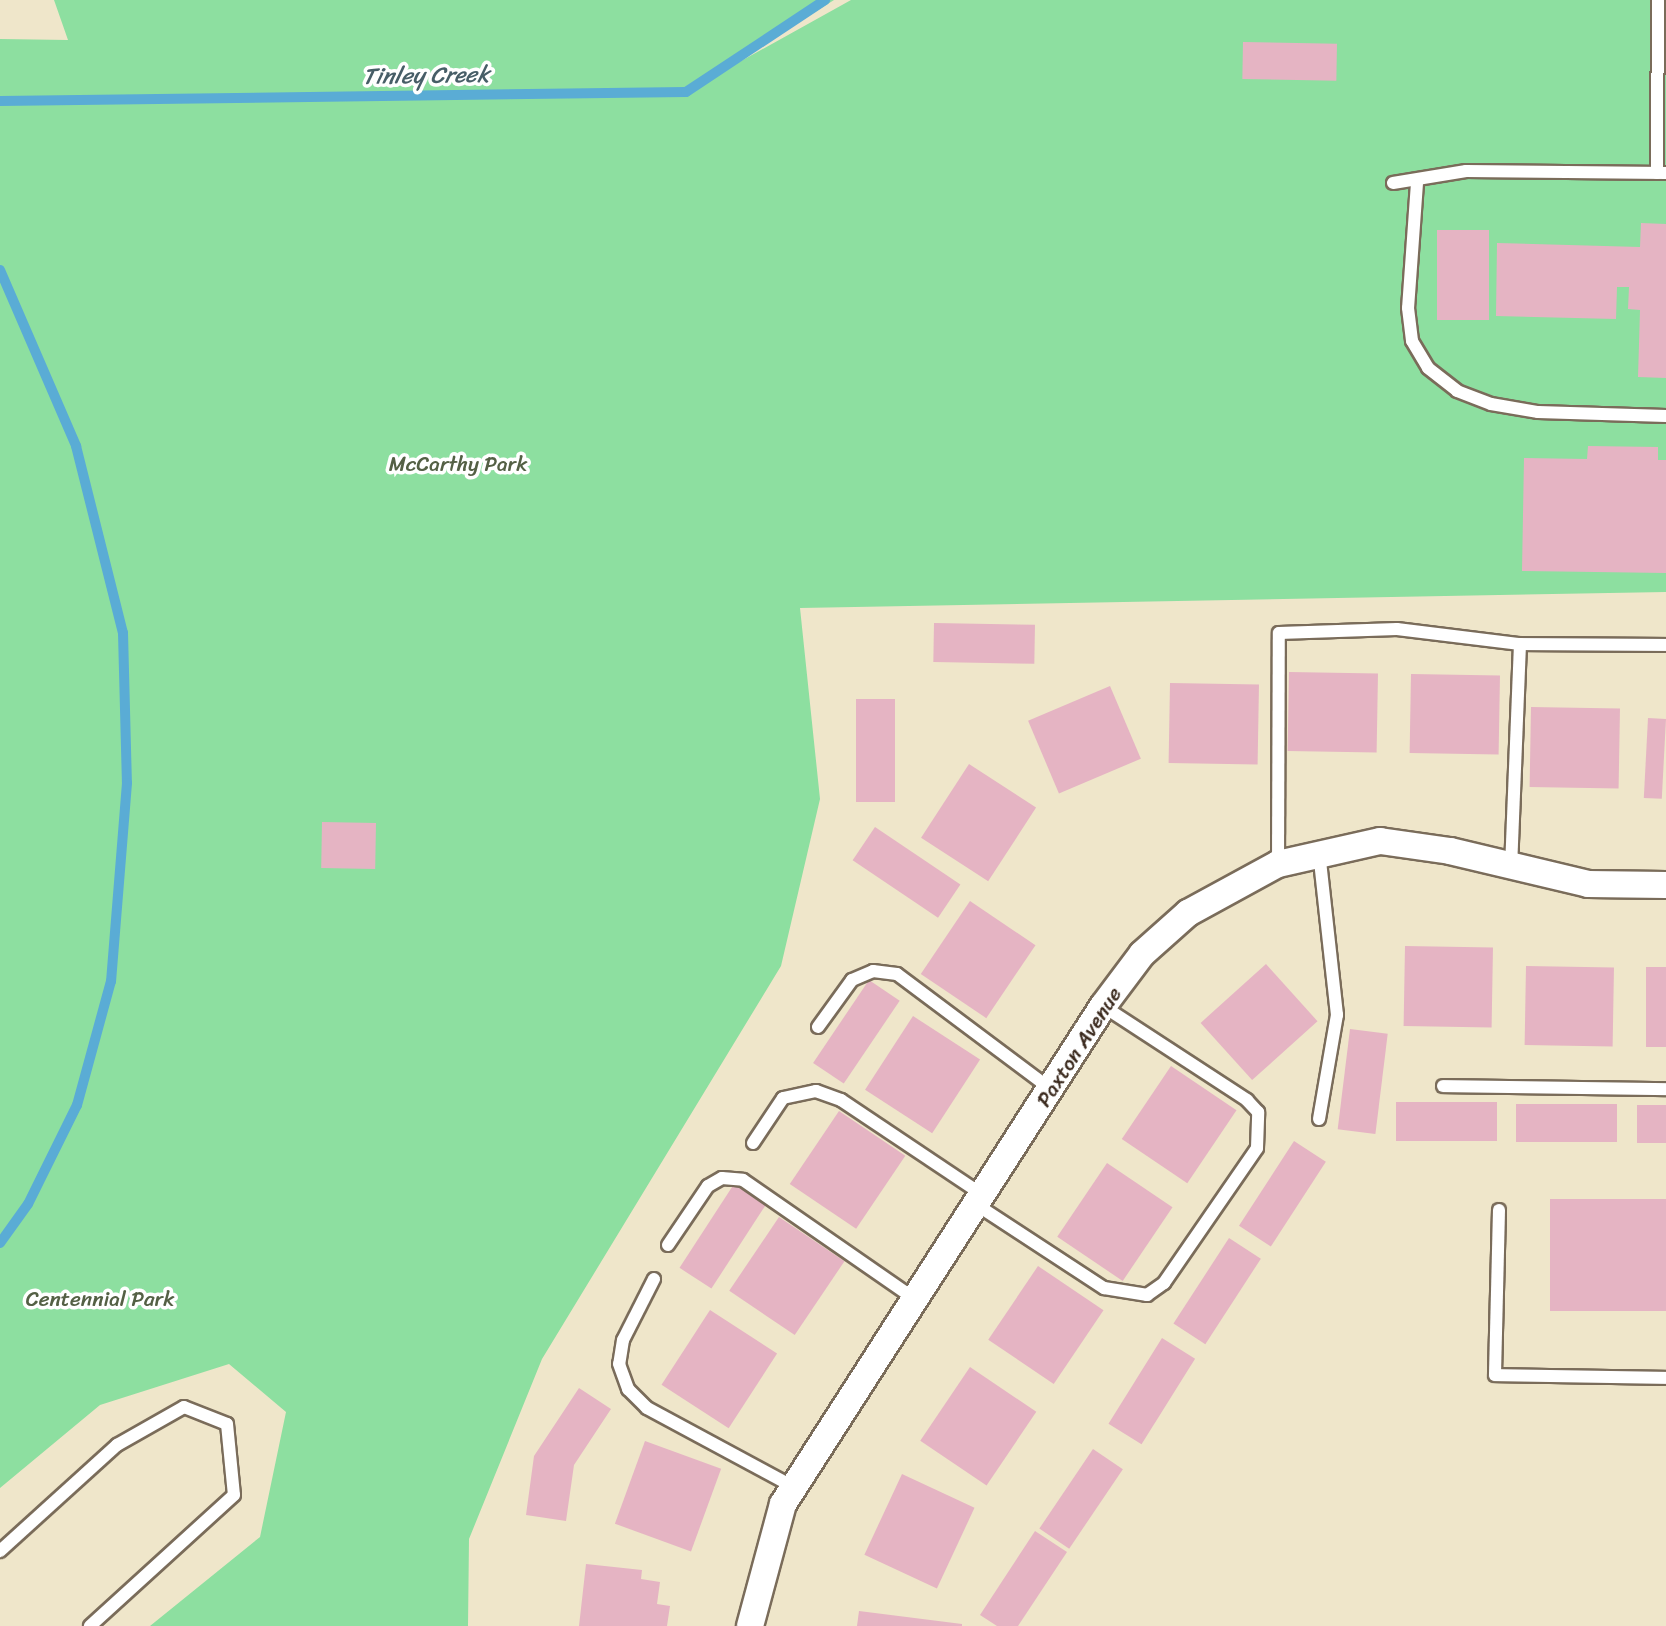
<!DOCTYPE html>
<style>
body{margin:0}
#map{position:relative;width:1666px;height:1626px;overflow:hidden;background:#efe6ca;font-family:Sriracha,sans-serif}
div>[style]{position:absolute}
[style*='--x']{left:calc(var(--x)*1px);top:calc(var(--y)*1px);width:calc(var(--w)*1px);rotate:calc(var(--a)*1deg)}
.green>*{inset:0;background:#8ddfa0}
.stream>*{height:10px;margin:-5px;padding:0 5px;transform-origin:5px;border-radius:5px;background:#5aacd5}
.building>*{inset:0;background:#e5b4c3;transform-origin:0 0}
.roads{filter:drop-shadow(2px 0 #7a6c5a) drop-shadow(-2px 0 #7a6c5a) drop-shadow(0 2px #7a6c5a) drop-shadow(0 -2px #7a6c5a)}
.lane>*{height:12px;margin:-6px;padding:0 6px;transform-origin:6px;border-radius:6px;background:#fff}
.street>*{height:26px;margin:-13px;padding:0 13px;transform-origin:13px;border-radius:13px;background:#fff}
span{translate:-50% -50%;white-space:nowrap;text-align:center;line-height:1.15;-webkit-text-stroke:7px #fff;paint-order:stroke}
.park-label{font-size:21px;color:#546045}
.street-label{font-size:21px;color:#3b2a1e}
.water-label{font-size:23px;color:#475e67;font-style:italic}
</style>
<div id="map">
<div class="green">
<div style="clip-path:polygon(54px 0,834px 0,705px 81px,851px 0,1666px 0,1666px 592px,800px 608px,820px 799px,781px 966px,542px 1359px,469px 1539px,468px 1626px,150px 1626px,260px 1537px,286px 1412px,229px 1364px,100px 1405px,0 1488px,0 39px,68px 40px)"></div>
</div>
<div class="stream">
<div style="--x:0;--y:101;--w:686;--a:-0.75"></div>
<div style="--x:686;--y:92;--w:167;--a:-33.5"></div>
<div style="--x:0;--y:270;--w:192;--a:66.6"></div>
<div style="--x:76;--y:446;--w:193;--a:75.9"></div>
<div style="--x:123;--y:633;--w:150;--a:88.5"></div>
<div style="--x:127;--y:783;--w:199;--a:94.6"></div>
<div style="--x:111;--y:981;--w:129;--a:105.3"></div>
<div style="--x:77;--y:1105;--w:110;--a:116.3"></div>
<div style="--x:28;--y:1204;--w:48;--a:125.7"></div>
</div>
<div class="building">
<div style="left:1243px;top:42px;width:94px;height:37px;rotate:1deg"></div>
<div style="clip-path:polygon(1641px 223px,1666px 224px,1666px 378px,1638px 377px,1640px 310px,1628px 309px,1629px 287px,1617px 287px,1616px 319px,1496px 316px,1497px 243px,1640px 247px)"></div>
<div style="left:1437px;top:230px;width:52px;height:90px"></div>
<div style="clip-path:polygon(1588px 446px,1658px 447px,1658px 460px,1666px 460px,1666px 573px,1522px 571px,1524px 458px,1587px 459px)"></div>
<div style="left:934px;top:623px;width:101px;height:39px;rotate:1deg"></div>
<div style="left:1289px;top:672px;width:89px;height:79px;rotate:1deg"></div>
<div style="left:1411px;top:674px;width:89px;height:79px;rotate:1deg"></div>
<div style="left:1170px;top:683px;width:89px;height:80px;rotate:1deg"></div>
<div style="left:1110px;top:686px;width:79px;height:89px;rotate:67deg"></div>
<div style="left:856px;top:699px;width:39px;height:103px"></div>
<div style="left:1531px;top:707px;width:89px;height:80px;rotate:1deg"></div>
<div style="left:1648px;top:718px;width:18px;height:80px;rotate:3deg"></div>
<div style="left:969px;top:764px;width:80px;height:88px;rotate:33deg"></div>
<div style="left:322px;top:822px;width:54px;height:46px;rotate:1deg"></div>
<div style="left:875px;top:827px;width:103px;height:40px;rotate:34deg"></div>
<div style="left:970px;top:901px;width:79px;height:88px;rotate:34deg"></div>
<div style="left:1405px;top:946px;width:88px;height:80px;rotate:1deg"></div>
<div style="left:1266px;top:964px;width:77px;height:88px;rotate:48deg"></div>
<div style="left:1526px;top:966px;width:88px;height:79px;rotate:1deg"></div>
<div style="left:1646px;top:967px;width:20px;height:80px"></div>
<div style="left:869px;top:980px;width:37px;height:100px;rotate:34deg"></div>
<div style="left:913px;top:1016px;width:80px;height:88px;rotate:33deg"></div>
<div style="left:1350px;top:1029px;width:38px;height:101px;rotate:7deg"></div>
<div style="left:1171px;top:1066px;width:79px;height:88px;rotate:34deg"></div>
<div style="left:1396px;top:1102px;width:101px;height:39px"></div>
<div style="left:1516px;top:1104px;width:101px;height:38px"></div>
<div style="left:1637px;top:1105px;width:29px;height:38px"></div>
<div style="left:839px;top:1111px;width:80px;height:88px;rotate:34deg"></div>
<div style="left:1294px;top:1141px;width:38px;height:101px;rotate:33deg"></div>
<div style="left:1107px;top:1163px;width:79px;height:89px;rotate:34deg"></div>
<div style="left:734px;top:1184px;width:38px;height:100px;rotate:33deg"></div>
<div style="left:1550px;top:1199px;width:116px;height:112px"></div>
<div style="left:779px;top:1217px;width:79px;height:89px;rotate:34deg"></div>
<div style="left:1229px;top:1238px;width:38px;height:102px;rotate:33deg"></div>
<div style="left:1038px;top:1266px;width:79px;height:89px;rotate:34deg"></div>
<div style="left:710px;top:1310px;width:80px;height:89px;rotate:33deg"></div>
<div style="left:1162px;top:1338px;width:39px;height:101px;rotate:32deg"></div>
<div style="left:970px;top:1367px;width:80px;height:89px;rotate:34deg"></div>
<div style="clip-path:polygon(579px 1388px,611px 1409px,574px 1465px,566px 1521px,526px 1515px,534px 1456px)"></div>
<div style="left:645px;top:1441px;width:81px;height:88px;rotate:20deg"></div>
<div style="left:1093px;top:1449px;width:36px;height:96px;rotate:34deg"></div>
<div style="left:902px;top:1474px;width:80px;height:89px;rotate:25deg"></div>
<div style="clip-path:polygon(1035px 1531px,1067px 1552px,1018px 1626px,997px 1626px,980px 1615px)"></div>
<div style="clip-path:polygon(586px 1564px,642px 1570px,641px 1579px,660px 1582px,657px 1604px,670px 1606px,667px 1626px,579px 1626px)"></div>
<div style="clip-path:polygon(859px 1611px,962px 1624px,962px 1626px,857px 1626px)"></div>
</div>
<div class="roads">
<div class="lane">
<div style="--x:1657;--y:173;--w:173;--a:-89.7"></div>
<div style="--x:1393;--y:183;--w:74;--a:-9.3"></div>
<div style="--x:1466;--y:171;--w:200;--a:0.6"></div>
<div style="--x:1417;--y:183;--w:125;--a:94.1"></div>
<div style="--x:1408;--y:308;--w:33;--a:83"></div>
<div style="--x:1412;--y:341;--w:31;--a:59"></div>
<div style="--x:1428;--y:368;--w:37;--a:38"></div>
<div style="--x:1457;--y:391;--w:36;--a:21"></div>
<div style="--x:1491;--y:404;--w:48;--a:9.7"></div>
<div style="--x:1538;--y:412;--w:128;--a:1.8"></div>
<div style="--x:1520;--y:644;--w:146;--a:0.4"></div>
<div style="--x:1278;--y:864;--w:231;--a:-89.8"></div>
<div style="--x:1279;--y:633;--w:118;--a:-1.9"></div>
<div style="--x:1397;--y:629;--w:124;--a:7"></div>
<div style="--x:1520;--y:644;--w:223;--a:92.3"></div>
<div style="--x:818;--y:1027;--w:58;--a:-54.1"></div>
<div style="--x:852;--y:980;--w:23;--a:-23"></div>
<div style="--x:873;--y:971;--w:24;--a:7"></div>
<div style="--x:897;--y:974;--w:192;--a:36.8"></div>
<div style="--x:1443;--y:1086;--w:223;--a:0.8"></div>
<div style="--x:1319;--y:1119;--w:106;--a:-80.2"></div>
<div style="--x:1337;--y:1015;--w:165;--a:-96.3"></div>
<div style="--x:753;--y:1143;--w:54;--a:-56.3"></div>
<div style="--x:783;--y:1098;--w:34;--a:-12"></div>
<div style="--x:816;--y:1091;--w:27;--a:20"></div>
<div style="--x:841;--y:1100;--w:171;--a:33.8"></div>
<div style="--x:977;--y:1205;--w:152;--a:33.2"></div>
<div style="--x:1104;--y:1288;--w:44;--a:9.2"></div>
<div style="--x:1147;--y:1295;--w:21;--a:-35"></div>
<div style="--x:1164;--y:1283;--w:164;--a:-55.4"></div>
<div style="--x:1257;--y:1148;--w:36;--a:-88"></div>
<div style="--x:1258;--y:1112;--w:16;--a:-133"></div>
<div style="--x:1247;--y:1100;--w:172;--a:-146.9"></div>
<div style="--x:1499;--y:1210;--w:165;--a:91.4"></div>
<div style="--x:1495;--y:1375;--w:171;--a:1"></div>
<div style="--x:668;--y:1245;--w:71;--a:-55.9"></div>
<div style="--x:708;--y:1186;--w:16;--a:-30"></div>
<div style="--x:722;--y:1178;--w:21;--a:5"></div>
<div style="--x:743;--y:1180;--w:209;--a:34.7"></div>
<div style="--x:654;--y:1279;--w:68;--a:116.9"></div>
<div style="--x:623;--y:1340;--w:24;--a:99"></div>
<div style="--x:619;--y:1364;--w:27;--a:70"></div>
<div style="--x:628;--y:1389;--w:27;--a:45"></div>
<div style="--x:647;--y:1408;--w:167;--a:28.3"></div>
<div style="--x:0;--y:1551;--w:158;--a:-42.2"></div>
<div style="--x:117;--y:1445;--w:77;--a:-29.6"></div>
<div style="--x:184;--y:1407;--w:46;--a:21.6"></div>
<div style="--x:227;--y:1424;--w:71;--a:84.4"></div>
<div style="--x:234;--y:1495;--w:195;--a:137.7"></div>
</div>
<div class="street">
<div style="--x:750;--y:1626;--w:126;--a:-74.9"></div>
<div style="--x:783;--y:1504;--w:592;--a:-57.28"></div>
<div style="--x:1103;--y:1006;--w:65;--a:-53.1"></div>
<div style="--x:1142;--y:954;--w:62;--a:-41.7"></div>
<div style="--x:1188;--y:913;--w:102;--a:-28.6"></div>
<div style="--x:1278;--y:864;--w:105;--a:-12.7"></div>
<div style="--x:1380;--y:841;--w:71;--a:8.1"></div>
<div style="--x:1450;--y:851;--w:142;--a:13.4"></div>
<div style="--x:1588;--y:884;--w:78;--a:0.7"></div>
</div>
</div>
<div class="park-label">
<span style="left:458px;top:464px">McCarthy Park</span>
<span style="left:100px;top:1299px">Centennial Park</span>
</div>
<div class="street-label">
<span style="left:1079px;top:1047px;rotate:-57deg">Paxton Avenue</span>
</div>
<div class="water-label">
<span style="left:426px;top:76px;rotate:-1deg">Tinley Creek</span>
</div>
</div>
